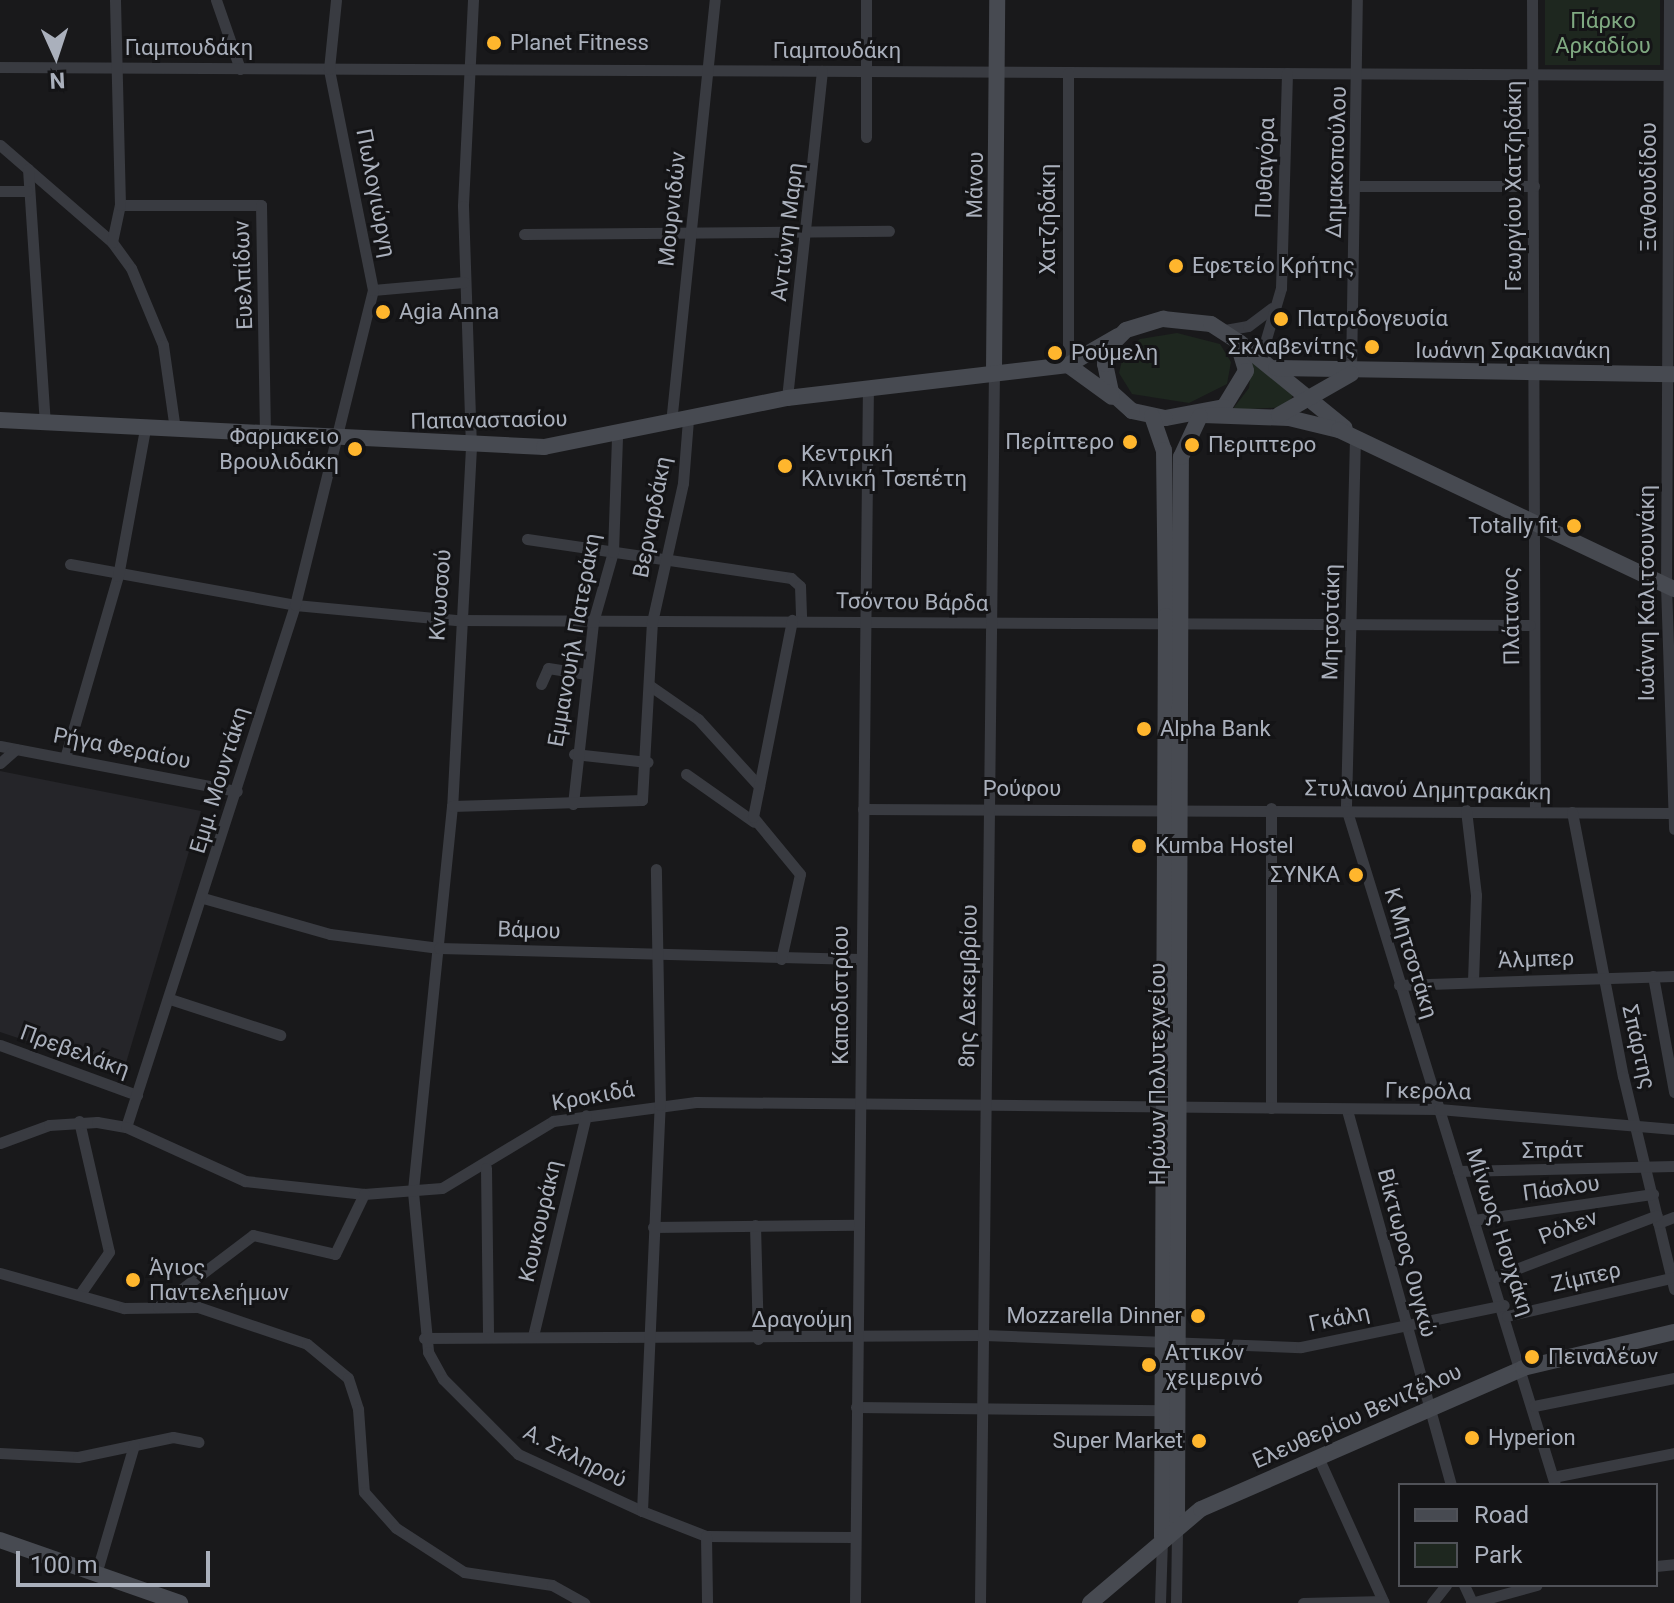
<!DOCTYPE html>
<meta charset="utf-8">
<style>
body{margin:0}
#map{position:relative;width:1674px;height:1603px;overflow:hidden;background:#19191b;font-family:Roboto,sans-serif}
div>[style]{position:absolute}
[style*='--x']{left:calc(var(--x)*1px);top:calc(var(--y)*1px);width:calc(var(--w)*1px);rotate:calc(var(--a)*1deg)}
.built>*{inset:0;background:#252529}
.green>*{inset:0;background:#1e271f;transform-origin:0 0}
.street>*{height:11px;margin:-5.5px;padding:0 5.5px;transform-origin:5.5px;border-radius:5.5px;background:#393b41}
.secondary>*{height:16px;margin:-8px;padding:0 8px;transform-origin:8px;border-radius:8px;background:#474a51}
.dots>*{width:22px;height:22px;translate:-50% -50%;box-sizing:border-box;border:4px solid #141416;border-radius:50%}
span{translate:-50% -50%;white-space:nowrap;text-align:center;line-height:1.15;-webkit-text-stroke:6px #141416;paint-order:stroke}
.park-label{font-size:22px;color:#7fa981}
.poi-label{font-size:22px;color:#aab0bc}
.left{translate:0 -50%;text-align:left}
.right{translate:-100% -50%;text-align:right}
.street-label{font-size:22px;color:#aab0bc}
.legend{position:absolute;left:1398px;top:1483px;width:260px;height:104px;box-sizing:border-box;background:#141416;border:2px solid #505258;margin:0;padding:10px 14px;list-style:none;font-size:24px;color:#aab0bc}
.legend li{display:flex;align-items:center;gap:16px;height:40px}
.legend b{width:40px;border:2px solid #505258}
.north{position:absolute;left:16px;top:16px;width:80px;height:80px;-webkit-text-stroke:6px #141416;paint-order:stroke;rotate:177deg;font-size:22px;font-weight:700;line-height:32px;text-align:center;color:#aab0bc}
.north::after{content:'';display:block;margin:auto;width:28px;height:36px;background:#aab0bc;clip-path:polygon(50% 0,100% 100%,50% 72%,0 100%)}
.scale{position:absolute;left:16px;top:1551px;width:194px;height:36px;box-sizing:border-box;border:4px solid #aab0bc;border-top:0;padding-left:10px;font-size:24px;line-height:28px;white-space:nowrap;color:#aab0bc;-webkit-text-stroke:6px #141416;paint-order:stroke}
</style>
<div id="map">
<div class="built">
<div style="clip-path:polygon(0 771px,201px 811px,123px 1073px,0 1032px)"></div>
</div>
<div class="green">
<div style="left:1545px;top:0;width:115px;height:65px"></div>
<div style="clip-path:polygon(1177px 333px,1220px 344px,1231px 362px,1227px 384px,1189px 403px,1132px 394px,1119px 373px,1124px 352px,1140px 339px)"></div>
<div style="clip-path:polygon(1252px 359px,1293px 395px,1287px 407px,1232px 410px,1249px 388px)"></div>
</div>
<div class="street">
<div style="--x:216;--y:0;--w:73;--a:70.8"></div>
<div style="--x:473;--y:0;--w:206;--a:92.8"></div>
<div style="--x:463;--y:206;--w:241;--a:88.1"></div>
<div style="--x:471;--y:447;--w:360;--a:93"></div>
<div style="--x:452;--y:806;--w:388;--a:95.8"></div>
<div style="--x:413;--y:1192;--w:161;--a:84.6"></div>
<div style="--x:428;--y:1352;--w:31;--a:61"></div>
<div style="--x:443;--y:1379;--w:106;--a:45"></div>
<div style="--x:518;--y:1454;--w:136;--a:24.7"></div>
<div style="--x:642;--y:1511;--w:69;--a:21.3"></div>
<div style="--x:706;--y:1536;--w:148;--a:0.4"></div>
<div style="--x:866;--y:0;--w:137;--a:90"></div>
<div style="--x:1532;--y:0;--w:811;--a:89.79"></div>
<div style="--x:1669;--y:0;--w:585;--a:90.29"></div>
<div style="--x:1666;--y:585;--w:244;--a:88.1"></div>
<div style="--x:0;--y:67;--w:1674;--a:0.27"></div>
<div style="--x:1068;--y:73;--w:292;--a:90"></div>
<div style="--x:0;--y:145;--w:148;--a:40.9"></div>
<div style="--x:112;--y:242;--w:32;--a:54"></div>
<div style="--x:131;--y:268;--w:83;--a:67.4"></div>
<div style="--x:163;--y:345;--w:85;--a:81.9"></div>
<div style="--x:28;--y:169;--w:255;--a:86.2"></div>
<div style="--x:1354;--y:186;--w:180;--a:0"></div>
<div style="--x:0;--y:191;--w:27;--a:0"></div>
<div style="--x:120;--y:205;--w:141;--a:0"></div>
<div style="--x:261;--y:205;--w:232;--a:89"></div>
<div style="--x:524;--y:234;--w:365;--a:-0.5"></div>
<div style="--x:112;--y:242;--w:38;--a:-78"></div>
<div style="--x:120;--y:205;--w:205;--a:-91.4"></div>
<div style="--x:373;--y:290;--w:91;--a:-5"></div>
<div style="--x:1225;--y:330;--w:23;--a:-10"></div>
<div style="--x:1248;--y:326;--w:30;--a:-37"></div>
<div style="--x:1261;--y:356;--w:71;--a:-73.6"></div>
<div style="--x:1281;--y:288;--w:215;--a:-88.4"></div>
<div style="--x:1351;--y:373;--w:373;--a:-89.1"></div>
<div style="--x:787;--y:398;--w:329;--a:-83.9"></div>
<div style="--x:671;--y:423;--w:425;--a:-84.1"></div>
<div style="--x:1355;--y:437;--w:371;--a:91.4"></div>
<div style="--x:1346;--y:808;--w:709;--a:72.84"></div>
<div style="--x:527;--y:539;--w:267;--a:8.4"></div>
<div style="--x:791;--y:578;--w:12;--a:42"></div>
<div style="--x:800;--y:586;--w:34;--a:88"></div>
<div style="--x:70;--y:564;--w:229;--a:10.3"></div>
<div style="--x:295;--y:605;--w:164;--a:5.3"></div>
<div style="--x:458;--y:620;--w:1072;--a:0.27"></div>
<div style="--x:541;--y:684;--w:17;--a:-66"></div>
<div style="--x:548;--y:668;--w:37;--a:9"></div>
<div style="--x:649;--y:685;--w:60;--a:34.8"></div>
<div style="--x:698;--y:719;--w:91;--a:47.7"></div>
<div style="--x:0;--y:746;--w:241;--a:10.8"></div>
<div style="--x:574;--y:754;--w:74;--a:6.2"></div>
<div style="--x:65;--y:758;--w:190;--a:-73.8"></div>
<div style="--x:118;--y:576;--w:149;--a:-79.6"></div>
<div style="--x:0;--y:763;--w:21;--a:-41"></div>
<div style="--x:686;--y:774;--w:83;--a:35.2"></div>
<div style="--x:573;--y:804;--w:183;--a:-83.7"></div>
<div style="--x:593;--y:622;--w:73;--a:-74.1"></div>
<div style="--x:613;--y:552;--w:116;--a:-88"></div>
<div style="--x:452;--y:806;--w:190;--a:-1.8"></div>
<div style="--x:642;--y:800;--w:178;--a:-86.8"></div>
<div style="--x:652;--y:622;--w:142;--a:-77.4"></div>
<div style="--x:683;--y:483;--w:64;--a:-85.5"></div>
<div style="--x:863;--y:809;--w:810;--a:0.28"></div>
<div style="--x:1466;--y:810;--w:86;--a:83.3"></div>
<div style="--x:1476;--y:895;--w:86;--a:92"></div>
<div style="--x:1572;--y:812;--w:269;--a:79.1"></div>
<div style="--x:1623;--y:1076;--w:219;--a:76.5"></div>
<div style="--x:203;--y:898;--w:132;--a:15.8"></div>
<div style="--x:330;--y:934;--w:110;--a:7.3"></div>
<div style="--x:439;--y:948;--w:421;--a:1.5"></div>
<div style="--x:781;--y:959;--w:87;--a:-77.4"></div>
<div style="--x:800;--y:874;--w:74;--a:-129.5"></div>
<div style="--x:753;--y:817;--w:201;--a:-78.8"></div>
<div style="--x:1653;--y:976;--w:118;--a:79.7"></div>
<div style="--x:1399;--y:985;--w:275;--a:-1.9"></div>
<div style="--x:170;--y:999;--w:116;--a:18.1"></div>
<div style="--x:0;--y:1045;--w:146;--a:20.1"></div>
<div style="--x:1271;--y:1108;--w:300;--a:-90"></div>
<div style="--x:1347;--y:1110;--w:389;--a:74.5"></div>
<div style="--x:79;--y:1121;--w:134;--a:77.1"></div>
<div style="--x:109;--y:1252;--w:51;--a:124.6"></div>
<div style="--x:126;--y:1127;--w:549;--a:-72.06"></div>
<div style="--x:295;--y:605;--w:325;--a:-76.1"></div>
<div style="--x:373;--y:290;--w:225;--a:-101.3"></div>
<div style="--x:329;--y:69;--w:69;--a:-84.2"></div>
<div style="--x:0;--y:1143;--w:52;--a:-20.2"></div>
<div style="--x:49;--y:1125;--w:48;--a:-3.6"></div>
<div style="--x:97;--y:1122;--w:29;--a:10"></div>
<div style="--x:126;--y:1127;--w:131;--a:24.4"></div>
<div style="--x:245;--y:1181;--w:120;--a:6.2"></div>
<div style="--x:364;--y:1194;--w:78;--a:-4.4"></div>
<div style="--x:442;--y:1188;--w:130;--a:-31.1"></div>
<div style="--x:553;--y:1121;--w:144;--a:-7.6"></div>
<div style="--x:696;--y:1102;--w:743;--a:0.54"></div>
<div style="--x:1439;--y:1109;--w:236;--a:4.9"></div>
<div style="--x:486;--y:1168;--w:168;--a:89.3"></div>
<div style="--x:1458;--y:1171;--w:216;--a:-1.3"></div>
<div style="--x:1474;--y:1220;--w:181;--a:-8.3"></div>
<div style="--x:1658;--y:1223;--w:17;--a:-21"></div>
<div style="--x:755;--y:1225;--w:114;--a:88.5"></div>
<div style="--x:653;--y:1227;--w:204;--a:-0.6"></div>
<div style="--x:0;--y:1273;--w:129;--a:15.8"></div>
<div style="--x:124;--y:1308;--w:74;--a:-0.8"></div>
<div style="--x:198;--y:1307;--w:115;--a:18.7"></div>
<div style="--x:307;--y:1344;--w:53;--a:39.7"></div>
<div style="--x:348;--y:1378;--w:33;--a:72"></div>
<div style="--x:358;--y:1409;--w:83;--a:85.9"></div>
<div style="--x:364;--y:1492;--w:48;--a:48.4"></div>
<div style="--x:396;--y:1528;--w:81;--a:32.9"></div>
<div style="--x:464;--y:1572;--w:89;--a:8.4"></div>
<div style="--x:552;--y:1585;--w:37;--a:29"></div>
<div style="--x:1495;--y:1277;--w:173;--a:-20.9"></div>
<div style="--x:158;--y:1307;--w:119;--a:-37.2"></div>
<div style="--x:253;--y:1235;--w:84;--a:13"></div>
<div style="--x:335;--y:1254;--w:67;--a:-64.2"></div>
<div style="--x:1507;--y:1316;--w:171;--a:-13.1"></div>
<div style="--x:533;--y:1336;--w:227;--a:-76.5"></div>
<div style="--x:424;--y:1338;--w:560;--a:-0.31"></div>
<div style="--x:984;--y:1335;--w:317;--a:2.2"></div>
<div style="--x:1301;--y:1347;--w:207;--a:-11.7"></div>
<div style="--x:1534;--y:1406;--w:143;--a:-11.3"></div>
<div style="--x:856;--y:1407;--w:308;--a:0.6"></div>
<div style="--x:0;--y:1453;--w:78;--a:2.9"></div>
<div style="--x:78;--y:1457;--w:97;--a:-11.9"></div>
<div style="--x:173;--y:1437;--w:26;--a:11"></div>
<div style="--x:1318;--y:1457;--w:160;--a:65.7"></div>
<div style="--x:1553;--y:1477;--w:123;--a:-11.2"></div>
<div style="--x:642;--y:1511;--w:406;--a:-87.5"></div>
<div style="--x:660;--y:1105;--w:236;--a:-91"></div>
<div style="--x:706;--y:1536;--w:67;--a:89.1"></div>
<div style="--x:1656;--y:1566;--w:18;--a:-6"></div>
<div style="--x:96;--y:1574;--w:134;--a:-73.6"></div>
<div style="--x:1464;--y:1585;--w:19;--a:65"></div>
<div style="--x:855;--y:1603;--w:1216;--a:-89.39"></div>
<div style="--x:980;--y:1603;--w:1233;--a:-89.35"></div>
<div style="--x:1160;--y:1603;--w:62;--a:-88.2"></div>
<div style="--x:1176;--y:1603;--w:75;--a:-89.2"></div>
<div style="--x:1303;--y:1603;--w:80;--a:-1.4"></div>
<div style="--x:1432;--y:1603;--w:23;--a:-52"></div>
<div style="--x:1471;--y:1603;--w:68;--a:-15.3"></div>
</div>
<div class="secondary">
<div style="--x:1163;--y:319;--w:48;--a:5.9"></div>
<div style="--x:1211;--y:324;--w:31;--a:33"></div>
<div style="--x:1237;--y:341;--w:31;--a:73"></div>
<div style="--x:1246;--y:371;--w:42;--a:121.4"></div>
<div style="--x:1224;--y:407;--w:60;--a:169.4"></div>
<div style="--x:1165;--y:418;--w:34;--a:-168"></div>
<div style="--x:1132;--y:411;--w:28;--a:-138"></div>
<div style="--x:1111;--y:392;--w:29;--a:-102"></div>
<div style="--x:1105;--y:364;--w:20;--a:-72"></div>
<div style="--x:1111;--y:345;--w:21;--a:-45"></div>
<div style="--x:1126;--y:330;--w:39;--a:-17"></div>
<div style="--x:1239;--y:342;--w:136;--a:39.1"></div>
<div style="--x:1068;--y:365;--w:54;--a:36"></div>
<div style="--x:1276;--y:368;--w:398;--a:0.9"></div>
<div style="--x:994;--y:370;--w:370;--a:-89.5"></div>
<div style="--x:1203;--y:415;--w:86;--a:2"></div>
<div style="--x:1289;--y:418;--w:51;--a:13.5"></div>
<div style="--x:1339;--y:430;--w:371;--a:25.4"></div>
<div style="--x:1279;--y:415;--w:83;--a:-29.7"></div>
<div style="--x:1152;--y:416;--w:36;--a:71"></div>
<div style="--x:1164;--y:450;--w:166;--a:89.3"></div>
<div style="--x:1166;--y:616;--w:921;--a:90.25"></div>
<div style="--x:0;--y:420;--w:545;--a:2.84"></div>
<div style="--x:544;--y:447;--w:248;--a:-11.4"></div>
<div style="--x:787;--y:398;--w:283;--a:-6.7"></div>
<div style="--x:1068;--y:365;--w:58;--a:-30.1"></div>
<div style="--x:1177;--y:1524;--w:1067;--a:-89.79"></div>
<div style="--x:1181;--y:457;--w:45;--a:-65.1"></div>
<div style="--x:0;--y:1540;--w:191;--a:19.3"></div>
<div style="--x:1090;--y:1603;--w:145;--a:-40.3"></div>
<div style="--x:1201;--y:1509;--w:352;--a:-23.6"></div>
<div style="--x:1523;--y:1368;--w:155;--a:-13.4"></div>
</div>
<div class="dots">
<div style="left:494px;top:43px;background:#ffb62d"></div>
<div style="left:1176px;top:266px;background:#ffb62d"></div>
<div style="left:383px;top:312px;background:#ffb62d"></div>
<div style="left:1281px;top:319px;background:#ffb62d"></div>
<div style="left:1372px;top:347px;background:#ffb62d"></div>
<div style="left:1055px;top:353px;background:#ffb62d"></div>
<div style="left:1130px;top:442px;background:#ffb62d"></div>
<div style="left:1192px;top:445px;background:#ffb62d"></div>
<div style="left:355px;top:449px;background:#ffb62d"></div>
<div style="left:785px;top:466px;background:#ffb62d"></div>
<div style="left:1574px;top:526px;background:#ffb62d"></div>
<div style="left:1144px;top:729px;background:#ffb62d"></div>
<div style="left:1139px;top:846px;background:#ffb62d"></div>
<div style="left:1356px;top:875px;background:#ffb62d"></div>
<div style="left:133px;top:1280px;background:#ffb62d"></div>
<div style="left:1198px;top:1316px;background:#ffb62d"></div>
<div style="left:1532px;top:1357px;background:#ffb62d"></div>
<div style="left:1149px;top:1365px;background:#ffb62d"></div>
<div style="left:1472px;top:1438px;background:#ffb62d"></div>
<div style="left:1199px;top:1441px;background:#ffb62d"></div>
</div>
<div class="park-label">
<span style="left:1603px;top:33px">Πάρκο<br>Αρκαδίου</span>
</div>
<div class="poi-label">
<span class="left" style="left:510px;top:43px">Planet Fitness</span>
<span class="left" style="left:1192px;top:266px">Εφετείο Κρήτης</span>
<span class="left" style="left:399px;top:312px">Agia Anna</span>
<span class="left" style="left:1297px;top:319px">Πατριδογευσία</span>
<span class="right" style="left:1356px;top:347px">Σκλαβενίτης</span>
<span class="left" style="left:1071px;top:353px">Ρούμελη</span>
<span class="right" style="left:339px;top:449px">Φαρμακειο<br>Βρουλιδάκη</span>
<span class="right" style="left:1114px;top:442px">Περίπτερο</span>
<span class="left" style="left:1208px;top:445px">Περιπτερο</span>
<span class="left" style="left:801px;top:466px">Κεντρική<br>Κλινική Τσεπέτη</span>
<span class="right" style="left:1558px;top:526px">Totally fit</span>
<span class="left" style="left:1160px;top:729px">Alpha Bank</span>
<span class="left" style="left:1155px;top:846px">Kumba Hostel</span>
<span class="right" style="left:1340px;top:875px">ΣΥΝΚΑ</span>
<span class="left" style="left:149px;top:1280px">Άγιος<br>Παντελεήμων</span>
<span class="right" style="left:1182px;top:1316px">Mozzarella Dinner</span>
<span class="left" style="left:1165px;top:1365px">Αττικόν<br>χειμερινό</span>
<span class="left" style="left:1548px;top:1357px">Πειναλέων</span>
<span class="left" style="left:1488px;top:1438px">Hyperion</span>
<span class="right" style="left:1183px;top:1441px">Super Market</span>
</div>
<div class="street-label">
<span style="left:189px;top:48px">Γιαμπουδάκη</span>
<span style="left:837px;top:51px">Γιαμπουδάκη</span>
<span style="left:1336px;top:162px;rotate:-88deg">Δημακοπούλου</span>
<span style="left:1265px;top:168px;rotate:-88deg">Πυθαγόρα</span>
<span style="left:975px;top:185px;rotate:-89deg">Μάνου</span>
<span style="left:1514px;top:186px;rotate:-90deg">Γεωργίου Χατζηδάκη</span>
<span style="left:1649px;top:187px;rotate:-90deg">Ξανθουδίδου</span>
<span style="left:376px;top:193px;rotate:79deg">Πωλογιώργη</span>
<span style="left:672px;top:209px;rotate:-84deg">Μουρνιδών</span>
<span style="left:1048px;top:219px;rotate:-90deg">Χατζηδάκη</span>
<span style="left:787px;top:232px;rotate:-83deg">Αντώνη Μαρη</span>
<span style="left:243px;top:275px;rotate:-92deg">Ευελπίδων</span>
<span style="left:1513px;top:351px">Ιωάννη Σφακιανάκη</span>
<span style="left:489px;top:420px;rotate:-1deg">Παπαναστασίου</span>
<span style="left:652px;top:517px;rotate:-79deg">Βερναρδάκη</span>
<span style="left:1647px;top:593px;rotate:-90deg">Ιωάννη Καλιτσουνάκη</span>
<span style="left:440px;top:595px;rotate:-86deg">Κνωσσού</span>
<span style="left:912px;top:602px;rotate:1deg">Τσόντου Βάρδα</span>
<span style="left:1511px;top:616px;rotate:-91deg">Πλάτανος</span>
<span style="left:1331px;top:622px;rotate:-89deg">Μητσοτάκη</span>
<span style="left:574px;top:640px;rotate:-80deg">Εμμανουήλ Πατεράκη</span>
<span style="left:122px;top:748px;rotate:11deg">Ρήγα Φεραίου</span>
<span style="left:219px;top:780px;rotate:-73deg">Εμμ. Μουντάκη</span>
<span style="left:1022px;top:789px">Ρούφου</span>
<span style="left:1428px;top:790px;rotate:1deg">Στυλιανού Δημητρακάκη</span>
<span style="left:529px;top:930px;rotate:2deg">Βάμου</span>
<span style="left:1411px;top:953px;rotate:73deg">Κ Μητσοτάκη</span>
<span style="left:1536px;top:959px;rotate:-2deg">Άλμπερ</span>
<span style="left:968px;top:986px;rotate:-89deg">8ης Δεκεμβρίου</span>
<span style="left:841px;top:995px;rotate:-90deg">Καποδιστρίου</span>
<span style="left:1639px;top:1047px;rotate:77deg">Σπάρτης</span>
<span style="left:75px;top:1051px;rotate:20deg">Πρεβελάκη</span>
<span style="left:1158px;top:1074px;rotate:-90deg">Ηρώων Πολυτεχνείου</span>
<span style="left:1428px;top:1091px;rotate:1deg">Γκερόλα</span>
<span style="left:593px;top:1096px;rotate:-10deg">Κροκιδά</span>
<span style="left:1553px;top:1150px;rotate:-1deg">Σπράτ</span>
<span style="left:1561px;top:1188px;rotate:-8deg">Πάσλου</span>
<span style="left:540px;top:1221px;rotate:-77deg">Κουκουράκη</span>
<span style="left:1568px;top:1227px;rotate:-21deg">Ρόλεν</span>
<span style="left:1500px;top:1232px;rotate:72deg">Μίνωος Ησυχάκη</span>
<span style="left:1407px;top:1253px;rotate:75deg">Βίκτωρος Ουγκώ</span>
<span style="left:1586px;top:1277px;rotate:-13deg">Ζίμπερ</span>
<span style="left:1339px;top:1318px;rotate:-12deg">Γκάλη</span>
<span style="left:802px;top:1320px">Δραγούμη</span>
<span style="left:1357px;top:1416px;rotate:-24deg">Ελευθερίου Βενιζέλου</span>
<span style="left:575px;top:1456px;rotate:27deg">Α. Σκληρού</span>
</div>
<ul class="legend">
<li><b style="height:10px;background:#474a51"></b>Road</li>
<li><b style="height:22px;background:#1e271f"></b>Park</li>
</ul>
<div class="north">N</div>
<div class="scale">100 m</div>
</div>
